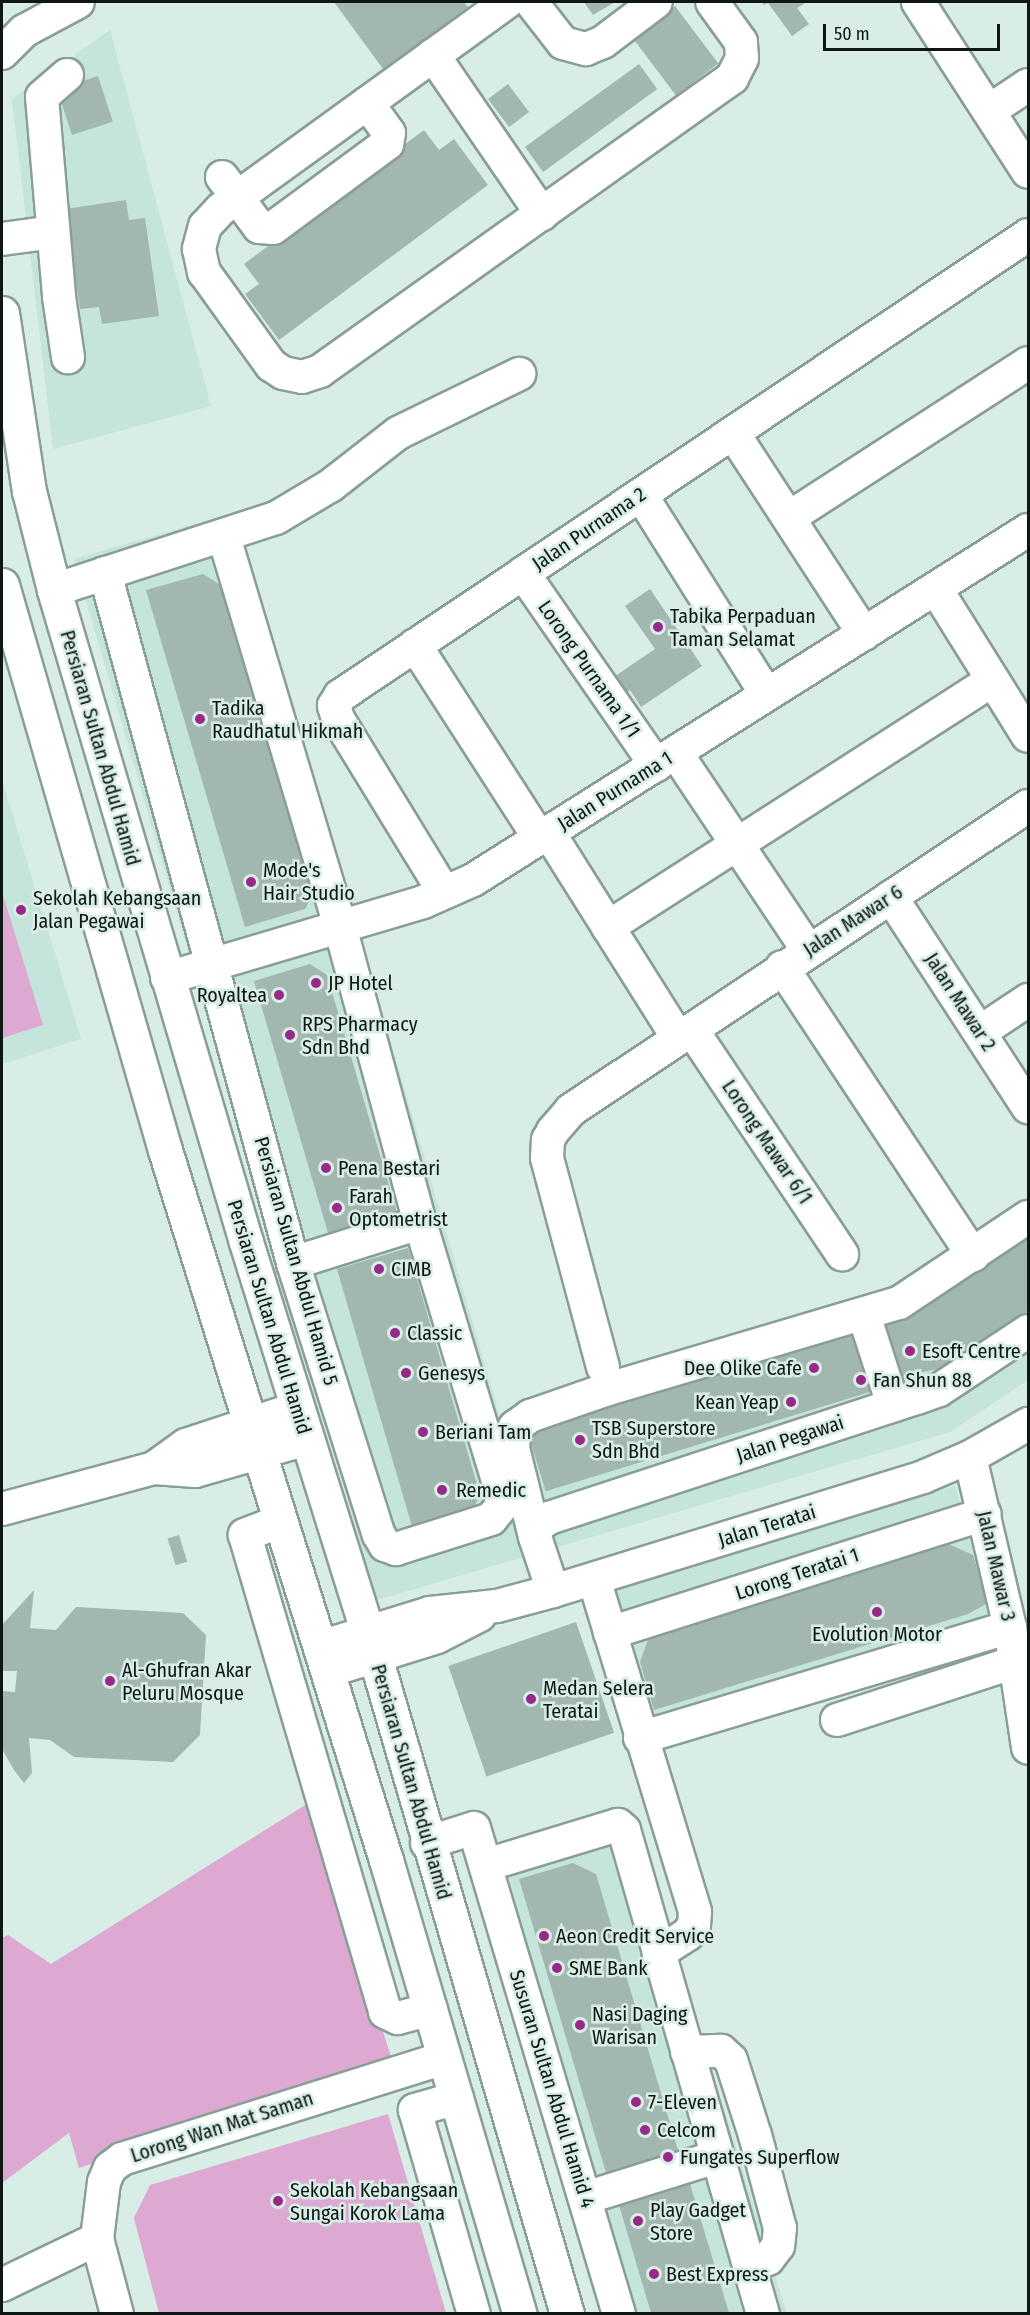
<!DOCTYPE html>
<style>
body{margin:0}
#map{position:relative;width:1030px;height:2315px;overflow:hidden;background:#d7ede6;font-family:"Fira Sans Condensed",sans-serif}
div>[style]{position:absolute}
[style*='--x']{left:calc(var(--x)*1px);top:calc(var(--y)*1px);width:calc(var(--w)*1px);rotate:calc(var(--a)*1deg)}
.built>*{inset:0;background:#c5e4db;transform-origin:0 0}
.green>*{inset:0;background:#dda8d1}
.building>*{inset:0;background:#a1b7b0;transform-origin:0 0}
.roads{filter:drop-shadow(2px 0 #899e97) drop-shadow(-2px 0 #899e97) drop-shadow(0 2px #899e97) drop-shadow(0 -2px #899e97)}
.minor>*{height:32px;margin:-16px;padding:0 16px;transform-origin:16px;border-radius:16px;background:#fff}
.major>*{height:33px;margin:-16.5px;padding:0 16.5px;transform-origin:16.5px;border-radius:16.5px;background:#fff}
.dots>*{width:16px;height:16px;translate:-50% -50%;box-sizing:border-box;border:3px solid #d7ede6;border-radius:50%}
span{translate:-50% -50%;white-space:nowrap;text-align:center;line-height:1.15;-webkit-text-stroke:5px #d7ede6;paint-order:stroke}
.street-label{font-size:20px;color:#0f1714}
.poi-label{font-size:20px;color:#0f1714}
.left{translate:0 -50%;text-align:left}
.right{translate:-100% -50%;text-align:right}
.frame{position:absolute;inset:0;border:3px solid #0f1714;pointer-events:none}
.scale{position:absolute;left:823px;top:24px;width:177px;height:27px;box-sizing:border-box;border:3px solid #0f1714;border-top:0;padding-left:8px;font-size:18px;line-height:21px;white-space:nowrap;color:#0f1714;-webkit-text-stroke:4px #d7ede6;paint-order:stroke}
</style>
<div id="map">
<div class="built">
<div style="clip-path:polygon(110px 30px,211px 406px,53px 449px,12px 99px)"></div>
<div style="clip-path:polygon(236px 512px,501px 1420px,913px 1299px,1028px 1221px,1028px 1380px,950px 1432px,377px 1600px,74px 559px)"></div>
<div style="clip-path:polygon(2px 780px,81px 1039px,2px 1064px)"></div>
<div style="left:955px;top:1486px;width:156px;height:363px;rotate:73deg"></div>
<div style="left:635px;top:1817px;width:518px;height:175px;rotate:73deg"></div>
</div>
<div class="green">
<div style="clip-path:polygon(2px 892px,43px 1025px,2px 1038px)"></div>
<div style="clip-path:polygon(310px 1802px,393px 2063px,79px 2168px,69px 2133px,2px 2183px,2px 1938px,8px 1935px,51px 1964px)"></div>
<div style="clip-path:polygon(388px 2114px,446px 2313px,159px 2313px,134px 2218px,150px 2185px)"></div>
</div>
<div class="building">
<div style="clip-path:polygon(334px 2px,464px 2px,471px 11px,386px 73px)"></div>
<div style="clip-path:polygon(584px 2px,615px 2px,593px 15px)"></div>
<div style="clip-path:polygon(761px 2px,807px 2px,797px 8px,809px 24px,792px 36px,768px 3px,764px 5px)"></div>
<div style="left:675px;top:6px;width:72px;height:53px;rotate:53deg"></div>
<div style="left:639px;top:64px;width:31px;height:141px;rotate:54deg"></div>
<div style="left:98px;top:76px;width:48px;height:43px;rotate:72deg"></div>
<div style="left:508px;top:84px;width:35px;height:25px;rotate:53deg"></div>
<div style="clip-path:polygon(424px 130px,439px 150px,454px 139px,488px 185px,279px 340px,245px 294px,259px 284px,244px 264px)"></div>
<div style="clip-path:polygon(126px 200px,129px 220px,145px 218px,159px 316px,102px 324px,99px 307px,80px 309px,65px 209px)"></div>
<div style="clip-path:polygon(203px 574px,225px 588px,314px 893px,305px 909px,245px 927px,146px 590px)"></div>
<div style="clip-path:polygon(650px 589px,702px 666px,641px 707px,630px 690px,613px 701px,602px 685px,655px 649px,625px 606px)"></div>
<div style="clip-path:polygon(310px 964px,327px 975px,400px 1223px,331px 1243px,254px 981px)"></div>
<div style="clip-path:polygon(1028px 1226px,1028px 1311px,943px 1368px,898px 1377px,881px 1326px)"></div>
<div style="clip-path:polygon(408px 1248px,480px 1495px,471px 1513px,413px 1530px,337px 1269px)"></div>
<div style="left:857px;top:1326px;width:67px;height:346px;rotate:73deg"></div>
<div style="left:179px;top:1535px;width:28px;height:12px;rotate:73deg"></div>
<div style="clip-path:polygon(946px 1543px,973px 1555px,988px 1603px,968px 1614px,654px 1710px,640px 1662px,650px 1634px)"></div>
<div style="clip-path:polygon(34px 1590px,30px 1628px,56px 1630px,76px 1607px,183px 1613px,206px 1635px,200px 1735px,173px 1762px,74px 1757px,50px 1740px,29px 1738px,32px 1773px,24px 1783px,14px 1770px,2px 1749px,2px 1691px,15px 1692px,17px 1671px,2px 1671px,2px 1625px)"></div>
<div style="left:576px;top:1622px;width:117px;height:135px;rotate:71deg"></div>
<div style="clip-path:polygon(573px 1863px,596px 1874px,682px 2164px,610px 2186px,519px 1879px)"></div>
<div style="clip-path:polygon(690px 2184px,729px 2313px,651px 2313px,619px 2205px)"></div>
</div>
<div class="roads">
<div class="minor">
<div style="--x:507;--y:2;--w:353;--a:144.1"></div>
<div style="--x:221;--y:209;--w:23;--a:133"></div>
<div style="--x:205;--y:226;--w:24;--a:105"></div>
<div style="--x:199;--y:249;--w:24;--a:78"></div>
<div style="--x:204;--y:272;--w:115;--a:54.2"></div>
<div style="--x:271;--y:365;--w:14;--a:34"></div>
<div style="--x:283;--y:373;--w:19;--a:12"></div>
<div style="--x:302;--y:377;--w:19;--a:-18"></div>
<div style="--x:320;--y:371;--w:506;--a:-35.42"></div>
<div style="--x:732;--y:78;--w:22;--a:-63"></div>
<div style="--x:742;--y:58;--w:16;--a:-94"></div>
<div style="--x:741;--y:42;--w:49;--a:-125.9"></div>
<div style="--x:531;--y:2;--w:52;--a:52"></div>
<div style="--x:563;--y:43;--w:24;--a:15"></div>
<div style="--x:586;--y:49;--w:18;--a:-22"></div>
<div style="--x:603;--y:42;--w:66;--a:-37"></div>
<div style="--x:918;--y:2;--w:202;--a:57.1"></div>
<div style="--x:2;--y:53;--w:31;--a:-45"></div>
<div style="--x:24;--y:31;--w:61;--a:-28.2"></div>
<div style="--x:433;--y:55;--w:193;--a:55.6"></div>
<div style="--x:67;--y:75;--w:33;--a:139"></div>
<div style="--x:42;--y:97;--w:201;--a:85.1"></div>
<div style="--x:59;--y:297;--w:61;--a:81.5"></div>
<div style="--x:989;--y:111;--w:47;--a:-33.7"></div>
<div style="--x:222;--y:177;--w:62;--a:53.5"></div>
<div style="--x:259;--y:227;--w:14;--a:4"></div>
<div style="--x:273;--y:228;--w:142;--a:-36.4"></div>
<div style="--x:387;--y:144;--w:11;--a:-80"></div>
<div style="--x:389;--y:133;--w:37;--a:-126"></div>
<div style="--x:2;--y:239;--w:51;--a:-7.8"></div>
<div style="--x:733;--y:433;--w:240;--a:56.9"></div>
<div style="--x:641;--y:495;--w:236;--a:57.8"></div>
<div style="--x:790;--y:517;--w:283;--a:-32.9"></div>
<div style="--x:105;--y:573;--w:715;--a:74.76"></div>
<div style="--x:293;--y:1263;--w:285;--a:72.5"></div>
<div style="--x:379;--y:1535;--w:12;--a:59"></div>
<div style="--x:385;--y:1545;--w:12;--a:20"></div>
<div style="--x:396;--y:1549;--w:100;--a:-17.5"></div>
<div style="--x:491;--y:1519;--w:16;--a:-50"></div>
<div style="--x:501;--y:1507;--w:13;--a:-86"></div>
<div style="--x:502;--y:1494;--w:283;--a:-106.8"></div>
<div style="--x:420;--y:1223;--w:308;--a:-105.1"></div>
<div style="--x:340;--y:926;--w:405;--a:-106.6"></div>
<div style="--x:523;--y:573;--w:234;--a:55.3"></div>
<div style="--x:936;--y:589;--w:173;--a:58"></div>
<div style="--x:54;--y:590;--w:233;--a:-18"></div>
<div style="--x:276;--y:518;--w:63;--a:-30.7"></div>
<div style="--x:330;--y:486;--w:86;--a:-37.9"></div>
<div style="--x:398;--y:433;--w:135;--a:-26"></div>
<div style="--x:415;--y:645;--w:231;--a:57.2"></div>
<div style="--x:676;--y:753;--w:237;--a:56.2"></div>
<div style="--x:549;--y:833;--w:242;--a:57.8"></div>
<div style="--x:444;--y:892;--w:203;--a:-121.5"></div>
<div style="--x:338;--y:719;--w:14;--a:-107"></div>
<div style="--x:334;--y:706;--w:12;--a:-59"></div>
<div style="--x:340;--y:696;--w:828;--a:-33.82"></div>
<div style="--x:891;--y:897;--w:251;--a:56.9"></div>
<div style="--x:608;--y:927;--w:457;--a:-32.7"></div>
<div style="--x:782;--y:967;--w:346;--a:56.5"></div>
<div style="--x:167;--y:978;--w:267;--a:-16.5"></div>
<div style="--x:423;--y:902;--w:55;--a:-23.7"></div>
<div style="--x:473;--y:880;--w:656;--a:-32.24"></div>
<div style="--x:692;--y:1030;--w:270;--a:56.2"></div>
<div style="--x:980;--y:1032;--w:58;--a:-33.7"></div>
<div style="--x:293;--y:1263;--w:133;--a:-17.5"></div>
<div style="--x:864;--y:1315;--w:95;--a:72.1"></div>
<div style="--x:603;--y:1367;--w:216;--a:-105"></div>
<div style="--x:547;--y:1158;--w:18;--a:-87"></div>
<div style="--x:548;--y:1140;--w:10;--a:-61"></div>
<div style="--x:553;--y:1131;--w:28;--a:-49"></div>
<div style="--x:571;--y:1110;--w:549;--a:-33.63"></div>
<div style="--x:970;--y:1457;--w:175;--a:76.8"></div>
<div style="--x:1010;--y:1627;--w:122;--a:81.5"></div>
<div style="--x:154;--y:1468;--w:39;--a:-36"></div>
<div style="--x:186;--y:1445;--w:118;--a:-18.3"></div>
<div style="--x:2;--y:1509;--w:157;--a:-15.1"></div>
<div style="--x:154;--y:1468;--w:41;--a:4.2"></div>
<div style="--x:195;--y:1471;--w:116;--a:-15.9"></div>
<div style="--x:281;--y:1521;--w:39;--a:159"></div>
<div style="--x:245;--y:1535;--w:497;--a:73.6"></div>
<div style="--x:385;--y:2012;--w:14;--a:25"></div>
<div style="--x:398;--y:2018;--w:34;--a:-15"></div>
<div style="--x:536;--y:1527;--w:16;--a:-35"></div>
<div style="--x:549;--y:1518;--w:387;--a:-18.1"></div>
<div style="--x:917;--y:1398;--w:23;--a:-20"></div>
<div style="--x:939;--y:1390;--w:107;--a:-33.5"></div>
<div style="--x:594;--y:1579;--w:348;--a:73.1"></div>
<div style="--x:695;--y:1912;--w:13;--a:94"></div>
<div style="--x:694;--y:1925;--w:11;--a:124"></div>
<div style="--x:688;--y:1934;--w:35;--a:147"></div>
<div style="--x:553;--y:1591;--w:57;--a:-108.4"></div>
<div style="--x:535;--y:1537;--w:92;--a:-103.9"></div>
<div style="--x:513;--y:1448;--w:21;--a:-85"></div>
<div style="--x:515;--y:1427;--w:19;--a:-36"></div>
<div style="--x:530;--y:1416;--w:83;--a:-19.1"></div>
<div style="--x:608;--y:1389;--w:303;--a:-16.5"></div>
<div style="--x:899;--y:1303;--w:155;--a:-33.7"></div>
<div style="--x:610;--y:1633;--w:393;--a:-17.6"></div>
<div style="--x:320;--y:1647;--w:115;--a:-17.2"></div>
<div style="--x:430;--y:1613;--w:67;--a:-6"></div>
<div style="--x:497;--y:1606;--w:58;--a:-15"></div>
<div style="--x:553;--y:1591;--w:387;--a:-17.1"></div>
<div style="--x:923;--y:1477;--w:51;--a:-23.1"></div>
<div style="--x:970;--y:1457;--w:67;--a:-29.6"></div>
<div style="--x:328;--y:1671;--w:114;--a:-17.3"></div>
<div style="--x:437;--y:1637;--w:48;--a:-27.1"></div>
<div style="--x:837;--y:1720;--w:188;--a:-18"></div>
<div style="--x:640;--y:1738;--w:386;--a:-16.7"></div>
<div style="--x:427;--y:1843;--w:49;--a:-17.7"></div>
<div style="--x:474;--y:1828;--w:507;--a:73.39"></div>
<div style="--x:486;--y:1865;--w:138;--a:-16.9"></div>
<div style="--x:618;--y:1825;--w:8;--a:40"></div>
<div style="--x:624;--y:1830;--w:504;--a:73.98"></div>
<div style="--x:687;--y:2052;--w:34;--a:-2"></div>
<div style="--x:721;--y:2051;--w:13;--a:42"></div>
<div style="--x:731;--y:2060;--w:79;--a:72.3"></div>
<div style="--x:755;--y:2135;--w:96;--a:75"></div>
<div style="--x:780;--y:2228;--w:18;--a:96"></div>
<div style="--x:778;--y:2246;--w:16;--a:128"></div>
<div style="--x:768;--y:2259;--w:20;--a:160"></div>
<div style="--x:457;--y:2098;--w:44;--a:164.1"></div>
<div style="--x:415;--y:2110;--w:212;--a:73.9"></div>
<div style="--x:585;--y:2198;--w:138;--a:-17.3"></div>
<div style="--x:2;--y:2285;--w:106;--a:-25.8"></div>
<div style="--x:117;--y:2314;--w:78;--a:-104.9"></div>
<div style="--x:97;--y:2239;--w:57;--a:-83"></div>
<div style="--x:104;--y:2182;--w:15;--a:-67"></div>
<div style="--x:110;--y:2168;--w:15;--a:-37"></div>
<div style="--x:122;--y:2159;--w:338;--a:-17.4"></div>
</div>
<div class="major">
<div style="--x:2;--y:313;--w:180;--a:81.4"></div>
<div style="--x:29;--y:491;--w:102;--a:75.8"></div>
<div style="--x:54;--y:590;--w:680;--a:73.59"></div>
<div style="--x:246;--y:1242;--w:434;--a:72.7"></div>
<div style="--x:375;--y:1656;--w:685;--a:73.73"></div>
<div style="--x:2;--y:585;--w:588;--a:73.91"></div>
<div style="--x:165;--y:1150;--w:744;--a:72.71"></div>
<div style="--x:386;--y:1860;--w:473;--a:73.6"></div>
</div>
</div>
<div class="dots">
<div style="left:658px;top:627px;background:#982989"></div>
<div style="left:200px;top:719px;background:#982989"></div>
<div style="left:251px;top:882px;background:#982989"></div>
<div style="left:21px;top:910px;background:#982989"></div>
<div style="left:316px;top:983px;background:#982989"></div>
<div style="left:279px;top:995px;background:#982989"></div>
<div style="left:290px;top:1035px;background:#982989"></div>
<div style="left:326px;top:1168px;background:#982989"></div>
<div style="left:337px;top:1208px;background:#982989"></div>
<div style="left:379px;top:1269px;background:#982989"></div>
<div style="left:395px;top:1333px;background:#982989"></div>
<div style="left:910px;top:1351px;background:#982989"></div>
<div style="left:814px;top:1368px;background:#982989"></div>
<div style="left:406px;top:1373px;background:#982989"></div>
<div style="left:861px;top:1380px;background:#982989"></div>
<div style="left:791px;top:1402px;background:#982989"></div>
<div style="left:423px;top:1432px;background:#982989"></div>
<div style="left:580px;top:1440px;background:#982989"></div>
<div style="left:442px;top:1490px;background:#982989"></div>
<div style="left:877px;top:1612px;background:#982989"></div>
<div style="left:110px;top:1681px;background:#982989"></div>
<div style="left:531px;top:1699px;background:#982989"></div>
<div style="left:544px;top:1936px;background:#982989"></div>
<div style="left:557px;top:1968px;background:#982989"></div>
<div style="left:580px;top:2025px;background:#982989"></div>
<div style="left:636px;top:2102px;background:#982989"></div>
<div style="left:645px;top:2130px;background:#982989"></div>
<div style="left:668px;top:2157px;background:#982989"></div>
<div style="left:278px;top:2201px;background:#982989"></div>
<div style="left:638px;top:2221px;background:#982989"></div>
<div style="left:654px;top:2274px;background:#982989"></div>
</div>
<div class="street-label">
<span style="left:589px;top:529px;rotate:-34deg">Jalan Purnama 2</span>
<span style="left:589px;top:669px;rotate:55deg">Lorong Purnama 1/1</span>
<span style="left:100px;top:748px;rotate:74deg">Persiaran Sultan Abdul Hamid</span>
<span style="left:615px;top:791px;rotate:-32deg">Jalan Purnama 1</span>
<span style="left:853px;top:921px;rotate:-33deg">Jalan Mawar 6</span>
<span style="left:960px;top:1002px;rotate:57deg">Jalan Mawar 2</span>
<span style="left:767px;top:1142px;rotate:56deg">Lorong Mawar 6/1</span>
<span style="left:296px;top:1261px;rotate:74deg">Persiaran Sultan Abdul Hamid 5</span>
<span style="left:269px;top:1317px;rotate:73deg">Persiaran Sultan Abdul Hamid</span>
<span style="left:790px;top:1439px;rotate:-18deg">Jalan Pegawai</span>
<span style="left:767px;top:1526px;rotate:-17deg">Jalan Teratai</span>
<span style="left:996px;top:1566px;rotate:77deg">Jalan Mawar 3</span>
<span style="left:797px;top:1574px;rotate:-18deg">Lorong Teratai 1</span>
<span style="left:411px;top:1782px;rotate:74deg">Persiaran Sultan Abdul Hamid</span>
<span style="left:552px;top:2089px;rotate:73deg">Susuran Sultan Abdul Hamid 4</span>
<span style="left:222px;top:2127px;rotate:-18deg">Lorong Wan Mat Saman</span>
</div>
<div class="poi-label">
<span class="left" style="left:670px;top:628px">Tabika Perpaduan<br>Taman Selamat</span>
<span class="left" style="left:212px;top:720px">Tadika<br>Raudhatul Hikmah</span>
<span class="left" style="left:263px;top:882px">Mode's<br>Hair Studio</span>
<span class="left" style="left:33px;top:910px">Sekolah Kebangsaan<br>Jalan Pegawai</span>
<span class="left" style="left:328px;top:983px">JP Hotel</span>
<span class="right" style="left:267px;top:995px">Royaltea</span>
<span class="left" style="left:302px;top:1036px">RPS Pharmacy<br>Sdn Bhd</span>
<span class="left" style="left:338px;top:1168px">Pena Bestari</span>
<span class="left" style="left:349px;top:1208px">Farah<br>Optometrist</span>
<span class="left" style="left:391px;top:1269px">CIMB</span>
<span class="left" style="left:407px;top:1333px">Classic</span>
<span class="left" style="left:922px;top:1351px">Esoft Centre</span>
<span class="right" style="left:802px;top:1368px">Dee Olike Cafe</span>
<span class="left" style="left:418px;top:1373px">Genesys</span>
<span class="left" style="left:873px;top:1380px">Fan Shun 88</span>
<span class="right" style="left:779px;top:1402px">Kean Yeap</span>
<span class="left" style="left:592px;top:1440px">TSB Superstore<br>Sdn Bhd</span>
<span class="left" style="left:435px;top:1432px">Beriani Tam</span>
<span class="left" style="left:456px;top:1490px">Remedic</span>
<span style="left:877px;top:1634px">Evolution Motor</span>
<span class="left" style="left:122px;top:1682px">Al-Ghufran Akar<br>Peluru Mosque</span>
<span class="left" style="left:543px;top:1700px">Medan Selera<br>Teratai</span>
<span class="left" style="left:556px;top:1936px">Aeon Credit Service</span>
<span class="left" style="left:569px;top:1968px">SME Bank</span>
<span class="left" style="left:592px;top:2026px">Nasi Daging<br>Warisan</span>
<span class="left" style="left:648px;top:2102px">7-Eleven</span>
<span class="left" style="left:657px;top:2130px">Celcom</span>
<span class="left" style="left:680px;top:2157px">Fungates Superflow</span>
<span class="left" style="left:290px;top:2202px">Sekolah Kebangsaan<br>Sungai Korok Lama</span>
<span class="left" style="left:650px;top:2222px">Play Gadget<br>Store</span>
<span class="left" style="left:666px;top:2274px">Best Express</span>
</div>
<div class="frame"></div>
<div class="scale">50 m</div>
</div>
